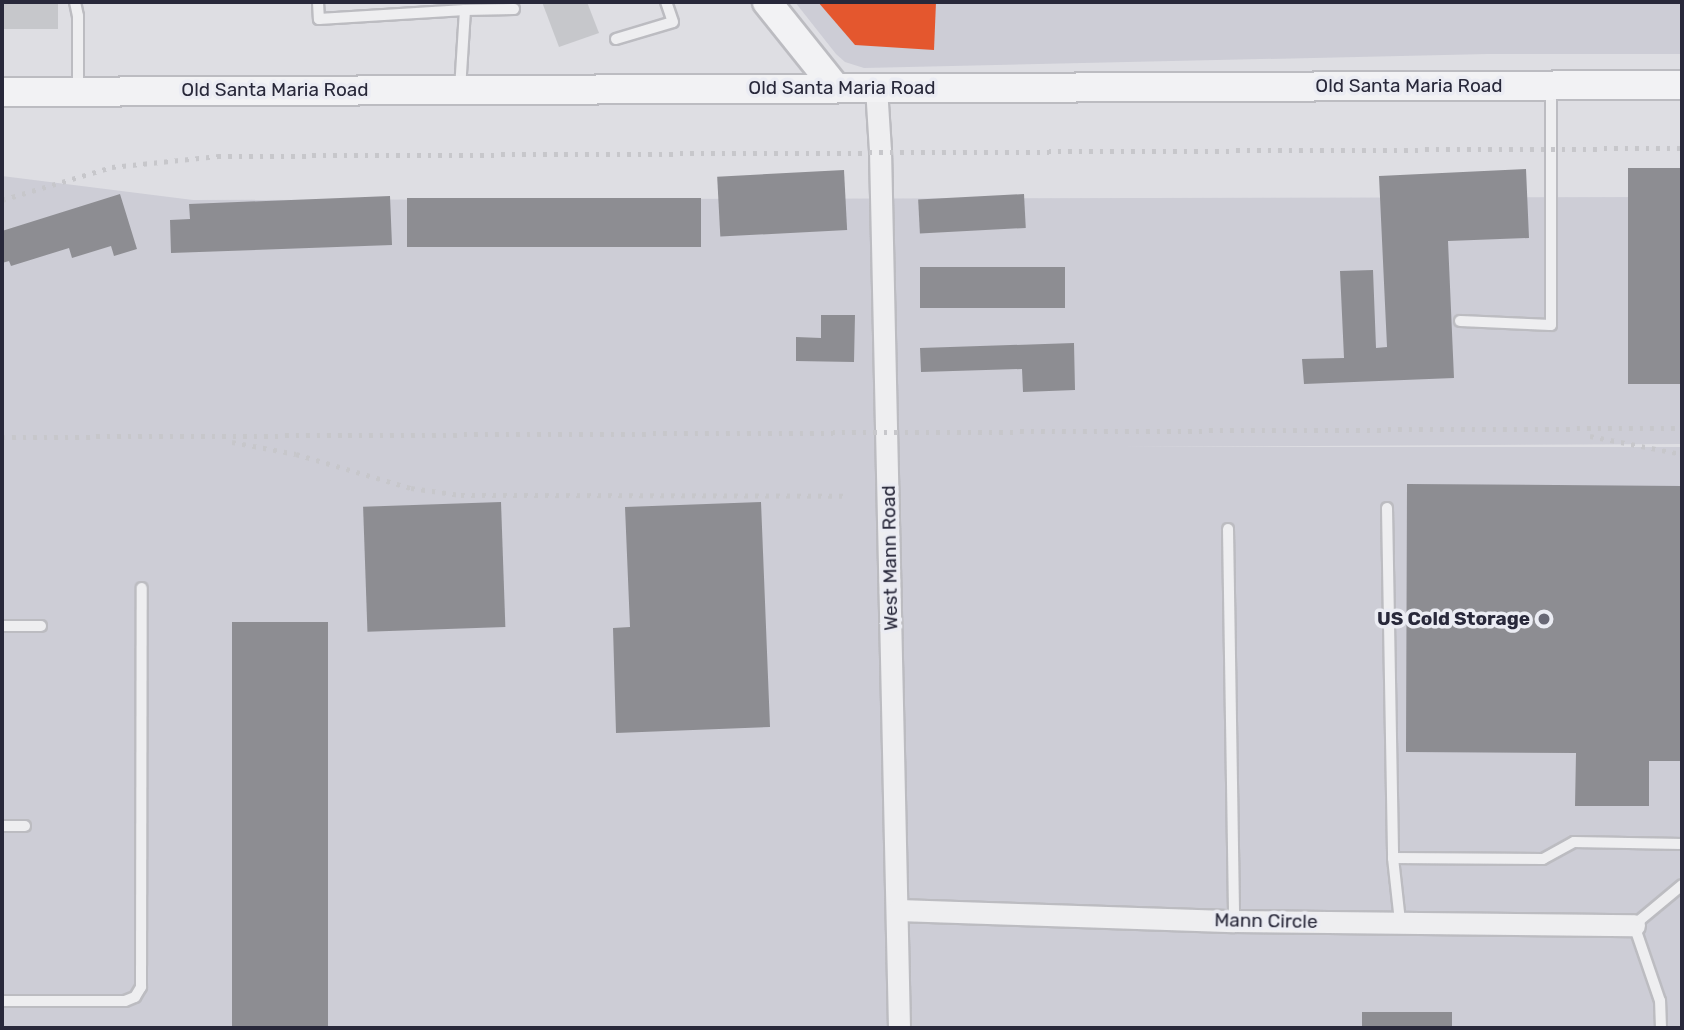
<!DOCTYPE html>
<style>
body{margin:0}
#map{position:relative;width:1684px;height:1030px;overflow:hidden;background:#dedee3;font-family:Rubik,sans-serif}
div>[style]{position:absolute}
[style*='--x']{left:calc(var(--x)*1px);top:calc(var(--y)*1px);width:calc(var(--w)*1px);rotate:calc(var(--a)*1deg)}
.built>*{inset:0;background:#cdcdd6;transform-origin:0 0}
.shops>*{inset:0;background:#e4572e}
.industry>*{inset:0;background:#8d8d92;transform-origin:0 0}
.building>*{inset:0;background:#c6c7cb;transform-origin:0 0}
.roads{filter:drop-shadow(2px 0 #bcbcc1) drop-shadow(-2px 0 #bcbcc1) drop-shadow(0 2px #bcbcc1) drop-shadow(0 -2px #bcbcc1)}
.lane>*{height:10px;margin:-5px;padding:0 5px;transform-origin:5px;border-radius:5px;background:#eeeef0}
.street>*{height:21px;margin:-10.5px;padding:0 10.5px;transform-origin:10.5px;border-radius:10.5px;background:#eeeef0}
.secondary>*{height:28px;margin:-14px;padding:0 14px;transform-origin:14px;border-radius:14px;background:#f2f2f4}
.rail>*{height:5px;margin-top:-2.5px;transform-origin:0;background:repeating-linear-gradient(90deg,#c7c7cb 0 3.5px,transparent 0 10.5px)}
.dots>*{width:19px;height:19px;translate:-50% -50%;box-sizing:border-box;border:4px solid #ebecf3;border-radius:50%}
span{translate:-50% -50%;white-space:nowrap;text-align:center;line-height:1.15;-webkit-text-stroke:7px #ebecf3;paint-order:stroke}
.street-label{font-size:19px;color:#28283a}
.poi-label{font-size:19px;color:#28283a;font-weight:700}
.right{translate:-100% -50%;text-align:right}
.frame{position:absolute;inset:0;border:4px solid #28283a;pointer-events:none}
</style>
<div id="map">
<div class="built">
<div style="clip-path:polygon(795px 2px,1682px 2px,1682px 54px,1488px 54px,864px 68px,845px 62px,836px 54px)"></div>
<div style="clip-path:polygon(2px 176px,193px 200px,1682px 197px,1682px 444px,2px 453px)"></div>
<div style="left:1682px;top:447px;width:581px;height:1680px;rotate:90deg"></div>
</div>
<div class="shops">
<div style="clip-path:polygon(818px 2px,936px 2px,934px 50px,855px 45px)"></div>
</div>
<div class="industry">
<div style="left:1681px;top:168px;width:216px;height:53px;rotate:90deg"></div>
<div style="clip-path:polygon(1526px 169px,1529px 238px,1448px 241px,1454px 378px,1304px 384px,1302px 359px,1344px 358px,1340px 271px,1373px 270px,1376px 348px,1387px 347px,1379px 176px)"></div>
<div style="left:844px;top:170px;width:60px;height:127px;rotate:87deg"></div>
<div style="clip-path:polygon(120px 194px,137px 249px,114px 256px,111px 246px,72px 258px,69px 248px,11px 266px,9px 261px,2px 263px,2px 231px)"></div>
<div style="left:1024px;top:194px;width:34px;height:106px;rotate:87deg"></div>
<div style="clip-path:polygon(390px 196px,392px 245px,171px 253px,170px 220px,190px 219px,189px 204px)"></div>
<div style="left:407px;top:198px;width:294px;height:49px"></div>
<div style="left:1065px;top:267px;width:41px;height:145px;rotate:90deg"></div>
<div style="clip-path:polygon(821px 315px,855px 315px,854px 362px,796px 361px,796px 337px,821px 338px)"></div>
<div style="clip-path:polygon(1074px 343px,1075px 390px,1023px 392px,1022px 369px,921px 372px,920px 348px)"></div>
<div style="clip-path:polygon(1407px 484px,1682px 486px,1682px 761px,1649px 761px,1649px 806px,1575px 806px,1576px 753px,1406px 752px)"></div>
<div style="left:501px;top:502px;width:125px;height:138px;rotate:88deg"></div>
<div style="clip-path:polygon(761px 502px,770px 727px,616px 733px,613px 628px,630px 627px,625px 507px)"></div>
<div style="left:232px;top:622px;width:96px;height:406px"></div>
<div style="left:1452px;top:1012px;width:16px;height:90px;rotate:90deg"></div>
</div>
<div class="building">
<div style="left:2px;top:2px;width:56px;height:27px"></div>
<div style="clip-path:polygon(542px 2px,587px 2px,599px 33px,559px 47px)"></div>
</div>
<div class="roads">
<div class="lane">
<div style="--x:75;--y:2;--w:14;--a:78"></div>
<div style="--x:78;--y:16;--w:75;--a:90"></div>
<div style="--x:318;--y:2;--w:17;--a:87"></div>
<div style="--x:319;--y:19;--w:146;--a:-3.5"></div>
<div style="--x:465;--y:10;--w:79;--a:93.6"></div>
<div style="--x:465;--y:10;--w:49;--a:-1.2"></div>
<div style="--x:616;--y:39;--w:59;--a:-16.6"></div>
<div style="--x:673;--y:22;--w:21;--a:-109"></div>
<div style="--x:1460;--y:321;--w:91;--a:2.5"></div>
<div style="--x:1551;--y:325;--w:237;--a:-90"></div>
<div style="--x:1387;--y:508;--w:350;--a:89"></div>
<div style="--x:1393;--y:858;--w:63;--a:83.7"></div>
<div style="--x:1228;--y:529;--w:392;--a:89.1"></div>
<div style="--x:2;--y:626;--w:39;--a:0"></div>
<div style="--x:2;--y:826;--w:23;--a:0"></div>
<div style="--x:1393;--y:858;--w:150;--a:0.4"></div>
<div style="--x:1543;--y:859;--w:35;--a:-29"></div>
<div style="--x:1574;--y:842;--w:108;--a:1.1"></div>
<div style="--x:2;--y:1001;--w:123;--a:0"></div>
<div style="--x:125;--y:1001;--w:11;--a:-22"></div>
<div style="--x:135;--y:997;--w:12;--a:-59"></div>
<div style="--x:141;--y:987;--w:399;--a:-89.9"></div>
<div style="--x:1661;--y:1028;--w:27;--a:-92"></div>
<div style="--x:1660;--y:1001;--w:80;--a:-108.9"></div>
<div style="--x:1634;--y:925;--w:62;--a:-39.8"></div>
</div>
<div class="street">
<div style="--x:876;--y:87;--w:63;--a:86.4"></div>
<div style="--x:880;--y:150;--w:878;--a:88.76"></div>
<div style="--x:898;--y:910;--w:336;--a:1.9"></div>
<div style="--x:1234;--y:921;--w:400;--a:0.6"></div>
</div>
<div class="secondary">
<div style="--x:767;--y:2;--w:109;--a:51.3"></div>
<div style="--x:2;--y:92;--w:1680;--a:-0.24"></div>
</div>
</div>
<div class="rail">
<div style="--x:2;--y:200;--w:115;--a:-16.7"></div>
<div style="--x:112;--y:167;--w:107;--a:-5.9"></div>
<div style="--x:218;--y:156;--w:1464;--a:-0.31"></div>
<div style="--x:1590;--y:436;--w:94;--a:11.1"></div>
<div style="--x:2;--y:437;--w:1680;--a:-0.31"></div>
<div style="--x:232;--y:442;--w:65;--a:10.6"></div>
<div style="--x:296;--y:454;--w:120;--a:16.5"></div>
<div style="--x:411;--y:488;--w:50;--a:8"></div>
<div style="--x:461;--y:495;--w:387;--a:0.1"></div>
</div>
<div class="dots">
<div style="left:1544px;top:619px;background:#686875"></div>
</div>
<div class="street-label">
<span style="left:1409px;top:86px">Old Santa Maria Road</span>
<span style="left:842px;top:88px">Old Santa Maria Road</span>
<span style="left:275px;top:90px">Old Santa Maria Road</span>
<span style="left:890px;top:558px;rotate:-91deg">West Mann Road</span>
<span style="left:1266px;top:921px;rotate:1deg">Mann Circle</span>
</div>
<div class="poi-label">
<span class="right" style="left:1530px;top:619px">US Cold Storage</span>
</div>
<div class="frame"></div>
</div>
